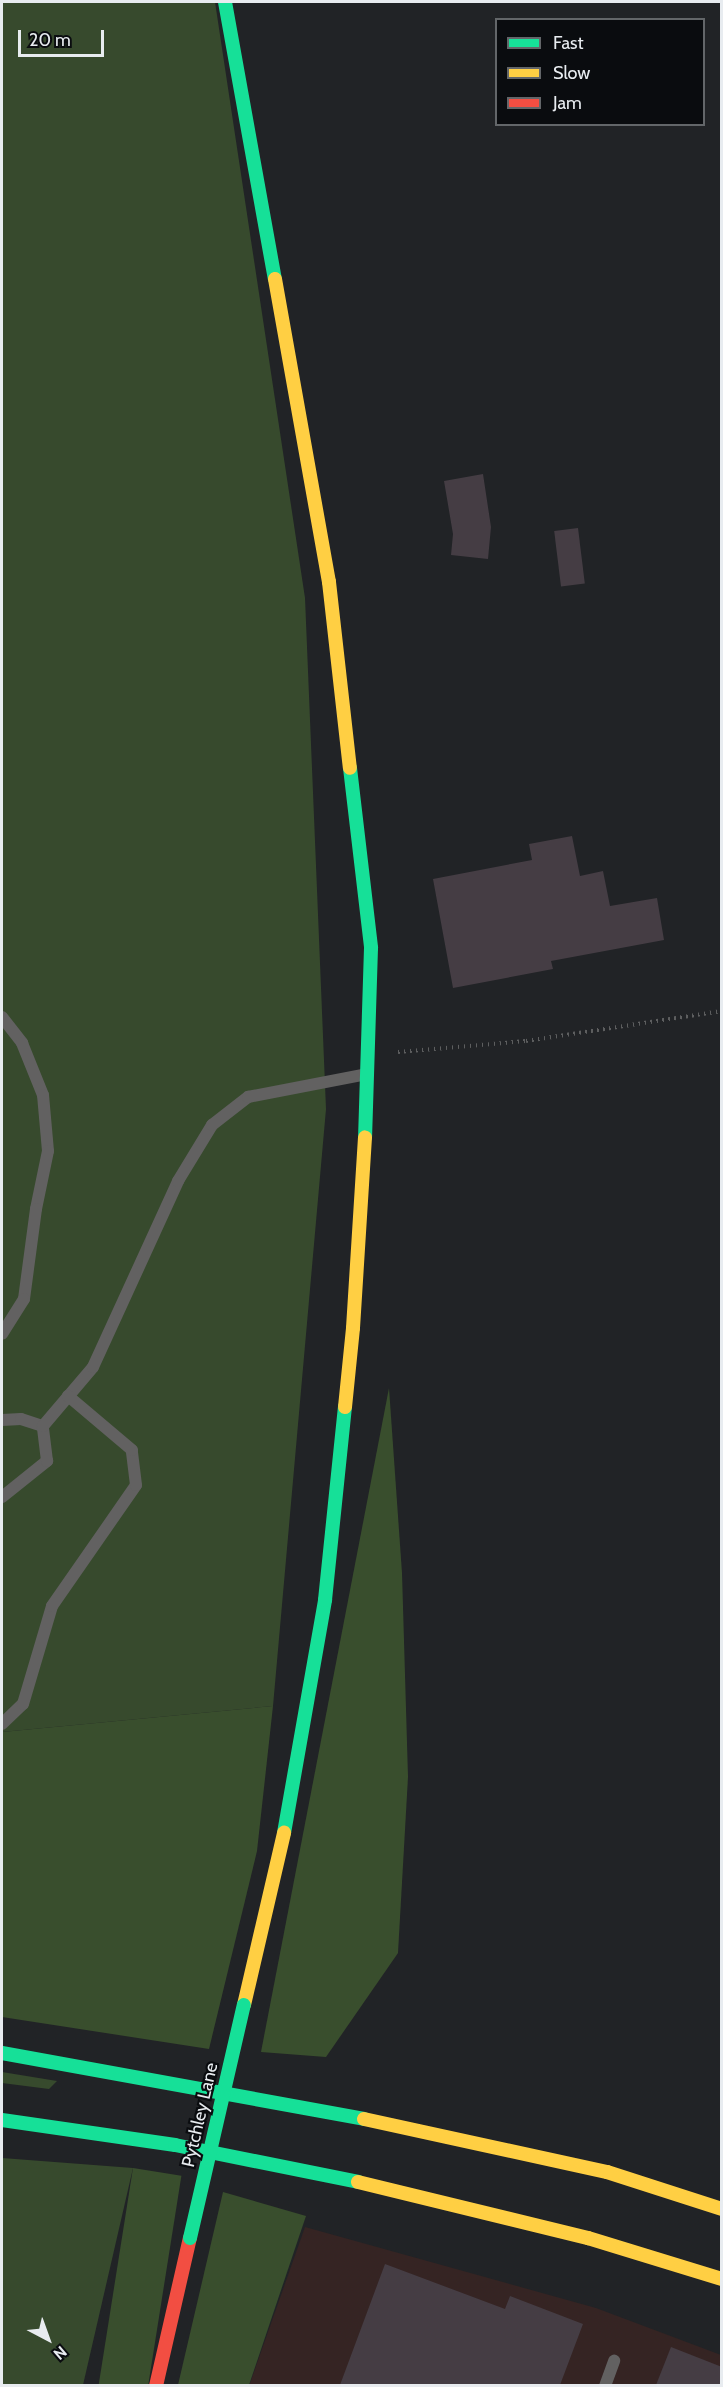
<!DOCTYPE html>
<style>
body{margin:0}
#map{position:relative;width:723px;height:2387px;overflow:hidden;background:#212326;font-family:Cabin,sans-serif}
div>[style]{position:absolute}
[style*='--x']{left:calc(var(--x)*1px);top:calc(var(--y)*1px);width:calc(var(--w)*1px);rotate:calc(var(--a)*1deg)}
.industrial>*{inset:0;background:#352423}
.green>*{inset:0;background:#374a2d}
.forest>*{inset:0;background:#394e2d;transform-origin:0 0}
.building>*{inset:0;background:#453d44;transform-origin:0 0}
.path>*{height:4px;margin-top:-2px;transform-origin:0;background:repeating-linear-gradient(90deg,#5d5e5f 0 1.5px,transparent 0 6px)}
.lane>*{height:12px;margin:-6px;padding:0 6px;transform-origin:6px;border-radius:6px;background:#626161}
.fast>*{height:14px;margin:-7px;padding:0 7px;transform-origin:7px;border-radius:7px;background:#16e098}
.slow>*{height:14px;margin:-7px;padding:0 7px;transform-origin:7px;border-radius:7px;background:#ffcf43}
.jam>*{height:14px;margin:-7px;padding:0 7px;transform-origin:7px;border-radius:7px;background:#f24e42}
.fast-bridge>*{height:14px;margin:-7px;padding:0 7px;transform-origin:7px;border-radius:7px;background:#16e098}
span{translate:-50% -50%;white-space:nowrap;text-align:center;line-height:1.15;-webkit-text-stroke:4.5px #0a0c0f;paint-order:stroke}
.street-label{font-size:18px;color:#e8ecf0}
.frame{position:absolute;inset:0;border:3px solid #e8ecf0;pointer-events:none}
.legend{position:absolute;left:495px;top:18px;width:210px;height:108px;box-sizing:border-box;background:#0a0c0f;border:2px solid #636669;margin:0;padding:8px 10px;list-style:none;font-size:18px;color:#e8ecf0}
.legend li{display:flex;align-items:center;gap:12px;height:30px}
.legend b{width:30px;border:2px solid #636669}
.north{position:absolute;left:18px;top:2309px;width:60px;height:60px;-webkit-text-stroke:4px #0a0c0f;paint-order:stroke;rotate:139deg;font-size:16px;font-weight:700;line-height:24px;text-align:center;color:#e8ecf0}
.north::after{content:'';display:block;margin:auto;width:21px;height:27px;background:#e8ecf0;clip-path:polygon(50% 0,100% 100%,50% 72%,0 100%)}
.scale{position:absolute;left:18px;top:30px;width:86px;height:27px;box-sizing:border-box;border:3px solid #e8ecf0;border-top:0;padding-left:8px;font-size:18px;line-height:21px;white-space:nowrap;color:#e8ecf0;-webkit-text-stroke:4px #0a0c0f;paint-order:stroke}
</style>
<div id="map">
<div class="industrial">
<div style="clip-path:polygon(305px 2227px,596px 2308px,721px 2355px,721px 2385px,249px 2386px)"></div>
</div>
<div class="green">
<div style="clip-path:polygon(2px 2px,215px 2px,305px 598px,326px 1109px,273px 1706px,2px 1732px)"></div>
<div style="clip-path:polygon(2px 2072px,57px 2081px,49px 2089px,2px 2083px)"></div>
<div style="clip-path:polygon(2px 2158px,133px 2168px,83px 2385px,2px 2385px)"></div>
</div>
<div class="forest">
<div style="clip-path:polygon(389px 1388px,402px 1573px,408px 1777px,398px 1953px,326px 2057px,261px 2052px)"></div>
<div style="clip-path:polygon(273px 1706px,257px 1851px,209px 2049px,2px 2017px,2px 1732px)"></div>
<div style="left:133px;top:2168px;width:49px;height:223px;rotate:9deg"></div>
<div style="clip-path:polygon(223px 2192px,306px 2216px,249px 2385px,178px 2385px)"></div>
</div>
<div class="building">
<div style="clip-path:polygon(483px 474px,491px 527px,488px 559px,451px 555px,453px 534px,444px 481px)"></div>
<div style="left:578px;top:528px;width:56px;height:24px;rotate:83deg"></div>
<div style="clip-path:polygon(572px 836px,580px 876px,603px 871px,610px 906px,657px 898px,664px 940px,551px 961px,553px 969px,453px 988px,433px 879px,532px 860px,529px 844px)"></div>
<div style="clip-path:polygon(385px 2264px,505px 2309px,510px 2296px,583px 2324px,560px 2385px,340px 2385px)"></div>
<div style="clip-path:polygon(671px 2347px,722px 2367px,722px 2385px,656px 2385px)"></div>
</div>
<div class="path">
<div style="--x:398;--y:1052;--w:128;--a:-4.9"></div>
<div style="--x:526;--y:1041;--w:198;--a:-8.7"></div>
</div>
<div class="lane">
<div style="--x:2;--y:1017;--w:33;--a:52"></div>
<div style="--x:22;--y:1043;--w:56;--a:68"></div>
<div style="--x:43;--y:1095;--w:56;--a:84.9"></div>
<div style="--x:48;--y:1151;--w:59;--a:101.7"></div>
<div style="--x:36;--y:1209;--w:91;--a:97.6"></div>
<div style="--x:24;--y:1299;--w:41;--a:122.2"></div>
<div style="--x:2;--y:1420;--w:19;--a:-3"></div>
<div style="--x:21;--y:1419;--w:23;--a:18"></div>
<div style="--x:2;--y:1497;--w:58;--a:-38.7"></div>
<div style="--x:47;--y:1461;--w:35;--a:-97"></div>
<div style="--x:43;--y:1426;--w:77;--a:-49.7"></div>
<div style="--x:93;--y:1367;--w:205;--a:-65.4"></div>
<div style="--x:178;--y:1181;--w:66;--a:-58.7"></div>
<div style="--x:212;--y:1125;--w:46;--a:-37.9"></div>
<div style="--x:248;--y:1097;--w:122;--a:-10.9"></div>
<div style="--x:2;--y:1724;--w:29;--a:-44"></div>
<div style="--x:23;--y:1704;--w:102;--a:-73.5"></div>
<div style="--x:52;--y:1606;--w:147;--a:-55.2"></div>
<div style="--x:136;--y:1485;--w:35;--a:-97"></div>
<div style="--x:132;--y:1450;--w:84;--a:-139.8"></div>
<div style="--x:605;--y:2386;--w:27;--a:-70"></div>
</div>
<div class="fast">
<div style="--x:225;--y:2;--w:281;--a:79.8"></div>
<div style="--x:350;--y:768;--w:181;--a:83.3"></div>
<div style="--x:371;--y:948;--w:189;--a:91.8"></div>
<div style="--x:284;--y:1833;--w:237;--a:-80"></div>
<div style="--x:325;--y:1600;--w:194;--a:-84.1"></div>
<div style="--x:2;--y:2053;--w:368;--a:10.3"></div>
<div style="--x:2;--y:2120;--w:175;--a:8.2"></div>
<div style="--x:175;--y:2145;--w:187;--a:11.4"></div>
</div>
<div class="slow">
<div style="--x:275;--y:279;--w:308;--a:79.9"></div>
<div style="--x:329;--y:582;--w:187;--a:83.6"></div>
<div style="--x:345;--y:1407;--w:79;--a:-84.2"></div>
<div style="--x:353;--y:1328;--w:191;--a:-86.4"></div>
<div style="--x:244;--y:2005;--w:177;--a:-76.9"></div>
<div style="--x:364;--y:2119;--w:249;--a:12.3"></div>
<div style="--x:607;--y:2172;--w:121;--a:17.8"></div>
<div style="--x:358;--y:2182;--w:237;--a:13.7"></div>
<div style="--x:588;--y:2238;--w:140;--a:17"></div>
</div>
<div class="jam">
<div style="--x:156;--y:2386;--w:152;--a:-77.1"></div>
</div>
<div class="fast-bridge">
<div style="--x:190;--y:2238;--w:239;--a:-77"></div>
</div>
<div class="street-label">
<span style="left:200px;top:2115px;rotate:-77deg">Pytchley Lane</span>
</div>
<div class="frame"></div>
<ul class="legend">
<li><b style="height:8px;background:#16e098"></b>Fast</li>
<li><b style="height:8px;background:#ffcf43"></b>Slow</li>
<li><b style="height:8px;background:#f24e42"></b>Jam</li>
</ul>
<div class="north">N</div>
<div class="scale">20 m</div>
</div>
